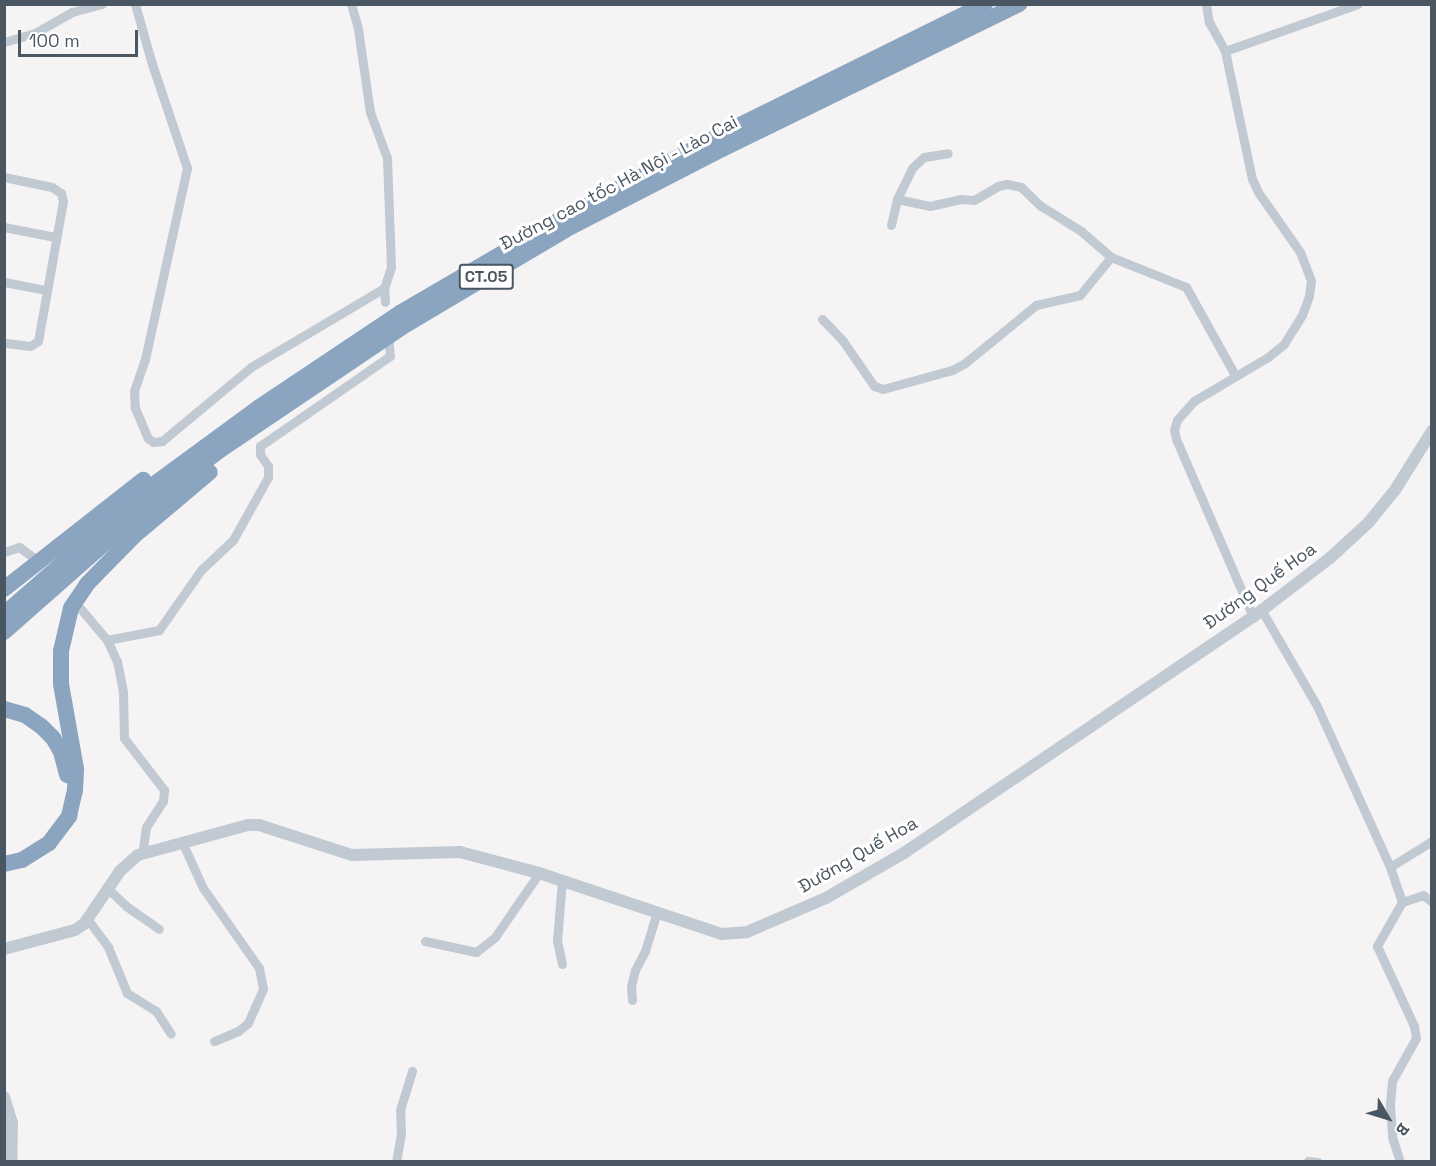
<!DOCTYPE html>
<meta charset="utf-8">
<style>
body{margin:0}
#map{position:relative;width:1436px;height:1166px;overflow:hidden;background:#f5f3f3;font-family:"Space Grotesk",sans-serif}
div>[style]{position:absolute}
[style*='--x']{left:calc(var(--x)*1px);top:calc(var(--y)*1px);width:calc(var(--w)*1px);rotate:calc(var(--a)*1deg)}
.minor>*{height:9px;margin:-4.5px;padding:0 4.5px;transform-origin:4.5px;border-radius:4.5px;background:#c1cad2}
.tertiary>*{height:12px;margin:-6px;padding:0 6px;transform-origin:6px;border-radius:6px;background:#c1cad2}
.motorway>*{height:16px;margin:-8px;padding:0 8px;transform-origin:8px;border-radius:8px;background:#8ba5c1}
span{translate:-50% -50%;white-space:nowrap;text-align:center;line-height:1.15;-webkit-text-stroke:6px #fff;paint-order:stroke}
.shield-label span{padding:2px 4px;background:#fff;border:2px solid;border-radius:4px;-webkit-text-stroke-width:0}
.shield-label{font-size:16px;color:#4a5661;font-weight:700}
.street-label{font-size:18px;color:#4a5661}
.frame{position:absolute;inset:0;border:6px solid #4a5661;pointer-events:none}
.north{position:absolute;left:1358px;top:1088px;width:60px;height:60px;-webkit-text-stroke:4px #fff;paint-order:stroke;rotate:128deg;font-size:16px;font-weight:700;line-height:24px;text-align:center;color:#4a5661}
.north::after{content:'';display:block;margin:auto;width:21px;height:27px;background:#4a5661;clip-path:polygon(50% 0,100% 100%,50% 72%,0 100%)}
.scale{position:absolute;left:18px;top:30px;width:120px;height:27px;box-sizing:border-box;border:3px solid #4a5661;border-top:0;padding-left:8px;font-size:18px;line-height:21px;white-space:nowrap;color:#4a5661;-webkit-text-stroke:4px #fff;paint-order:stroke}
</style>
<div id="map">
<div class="minor">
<div style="--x:135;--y:4;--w:62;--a:74.2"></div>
<div style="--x:152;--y:64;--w:110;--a:71.4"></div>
<div style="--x:187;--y:168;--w:196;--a:102.4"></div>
<div style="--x:145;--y:359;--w:34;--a:109"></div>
<div style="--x:134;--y:391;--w:17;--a:87"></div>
<div style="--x:135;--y:408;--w:33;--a:67"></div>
<div style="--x:148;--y:438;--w:6;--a:39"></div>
<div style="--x:153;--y:442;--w:9;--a:-6"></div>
<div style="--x:162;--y:441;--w:116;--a:-39.7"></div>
<div style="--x:251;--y:367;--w:155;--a:-30.7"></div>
<div style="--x:351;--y:4;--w:26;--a:74"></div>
<div style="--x:358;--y:29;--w:84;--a:81.8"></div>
<div style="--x:370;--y:112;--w:49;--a:69.7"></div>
<div style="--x:387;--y:158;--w:109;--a:87.9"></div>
<div style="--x:391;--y:267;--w:22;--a:108"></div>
<div style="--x:384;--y:288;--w:14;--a:86"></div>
<div style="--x:1206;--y:4;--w:18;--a:81"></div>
<div style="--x:1209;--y:22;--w:33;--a:61"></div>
<div style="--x:1225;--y:51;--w:131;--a:78.1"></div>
<div style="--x:1252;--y:179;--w:14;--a:65"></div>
<div style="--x:1258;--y:192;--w:73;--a:55"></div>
<div style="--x:1300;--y:252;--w:31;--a:69"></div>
<div style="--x:1311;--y:281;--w:15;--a:98"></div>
<div style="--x:1309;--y:296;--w:20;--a:110"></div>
<div style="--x:1302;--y:315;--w:34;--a:122"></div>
<div style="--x:1284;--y:344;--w:21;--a:141"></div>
<div style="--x:1268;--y:357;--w:86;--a:149.3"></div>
<div style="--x:1194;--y:401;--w:25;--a:132"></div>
<div style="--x:1177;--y:420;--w:10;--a:107"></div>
<div style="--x:1174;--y:430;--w:9;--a:77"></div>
<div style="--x:1176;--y:439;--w:194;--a:66.6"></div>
<div style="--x:4;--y:42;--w:32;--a:-16"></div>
<div style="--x:35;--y:33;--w:43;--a:-29.6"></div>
<div style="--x:72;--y:12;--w:31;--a:-15"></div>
<div style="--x:1225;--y:51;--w:141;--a:-19.5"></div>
<div style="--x:4;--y:177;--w:49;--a:11.8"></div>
<div style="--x:52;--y:187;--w:11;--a:34"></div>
<div style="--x:61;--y:193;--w:8;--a:76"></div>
<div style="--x:63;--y:201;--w:142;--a:100.1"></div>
<div style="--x:38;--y:341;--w:9;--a:148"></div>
<div style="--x:30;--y:346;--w:26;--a:-173"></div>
<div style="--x:897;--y:199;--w:34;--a:12"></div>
<div style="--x:930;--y:206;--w:31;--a:-13"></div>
<div style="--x:960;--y:199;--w:14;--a:4"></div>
<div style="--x:974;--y:200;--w:28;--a:-30"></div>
<div style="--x:998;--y:186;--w:9;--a:-13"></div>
<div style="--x:1007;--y:184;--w:14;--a:12"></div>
<div style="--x:1021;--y:187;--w:28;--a:44"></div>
<div style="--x:1041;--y:206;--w:47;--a:32"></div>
<div style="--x:1081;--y:231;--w:40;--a:41"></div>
<div style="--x:1111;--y:257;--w:81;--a:21.8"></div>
<div style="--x:1186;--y:287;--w:101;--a:60.9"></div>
<div style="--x:891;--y:225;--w:27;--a:-77"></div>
<div style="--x:897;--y:199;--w:34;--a:-64"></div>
<div style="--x:912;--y:168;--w:16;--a:-43"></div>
<div style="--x:924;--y:157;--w:24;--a:-9"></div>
<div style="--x:4;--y:227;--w:52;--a:11.1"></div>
<div style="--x:4;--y:282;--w:43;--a:10.8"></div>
<div style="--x:822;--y:319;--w:30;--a:46"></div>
<div style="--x:843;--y:341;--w:55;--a:55.4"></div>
<div style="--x:874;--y:386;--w:9;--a:18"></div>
<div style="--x:883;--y:389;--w:72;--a:-15.4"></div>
<div style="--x:952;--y:370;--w:15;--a:-28"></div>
<div style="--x:965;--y:363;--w:92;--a:-39.2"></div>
<div style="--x:1036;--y:305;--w:45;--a:-12.8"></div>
<div style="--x:1080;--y:295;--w:49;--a:-50.8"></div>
<div style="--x:4;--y:552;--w:16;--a:-18"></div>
<div style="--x:19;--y:547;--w:17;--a:36"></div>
<div style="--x:80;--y:608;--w:42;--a:49.8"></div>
<div style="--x:107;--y:640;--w:23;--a:65"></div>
<div style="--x:117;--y:661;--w:32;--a:79"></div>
<div style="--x:123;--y:692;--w:46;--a:88.8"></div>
<div style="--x:124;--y:738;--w:66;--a:52.4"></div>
<div style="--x:164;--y:790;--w:11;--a:95"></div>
<div style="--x:163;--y:801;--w:31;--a:123"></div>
<div style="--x:146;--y:827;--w:27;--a:98"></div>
<div style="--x:1262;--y:611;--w:110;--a:59.9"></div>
<div style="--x:1317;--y:706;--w:177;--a:65.6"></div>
<div style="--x:1390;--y:867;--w:37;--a:71"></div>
<div style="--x:1402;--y:902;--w:51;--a:119.6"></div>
<div style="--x:1377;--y:946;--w:88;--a:65.2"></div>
<div style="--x:1414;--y:1026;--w:12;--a:81"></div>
<div style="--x:1416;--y:1038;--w:49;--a:119.2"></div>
<div style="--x:1392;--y:1081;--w:25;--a:95"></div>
<div style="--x:1390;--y:1106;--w:31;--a:86"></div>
<div style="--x:1392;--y:1137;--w:26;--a:72"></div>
<div style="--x:107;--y:640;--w:53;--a:-10.9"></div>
<div style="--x:159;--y:630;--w:73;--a:-55"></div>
<div style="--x:201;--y:570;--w:44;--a:-43.2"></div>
<div style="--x:233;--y:540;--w:72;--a:-60.9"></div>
<div style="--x:268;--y:477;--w:11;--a:-90"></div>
<div style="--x:268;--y:466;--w:14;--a:-124"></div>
<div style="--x:260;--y:454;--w:8;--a:-90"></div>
<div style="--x:260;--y:446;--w:158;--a:-34.7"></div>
<div style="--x:390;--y:356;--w:19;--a:-96"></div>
<div style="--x:182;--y:842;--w:51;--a:65.5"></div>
<div style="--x:203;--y:888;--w:98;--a:55"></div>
<div style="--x:259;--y:968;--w:21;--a:79"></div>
<div style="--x:263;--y:989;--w:37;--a:114"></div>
<div style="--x:248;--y:1023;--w:13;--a:141"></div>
<div style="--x:238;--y:1031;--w:26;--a:157"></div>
<div style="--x:1390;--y:867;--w:49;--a:-31.8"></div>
<div style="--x:108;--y:889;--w:25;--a:43"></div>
<div style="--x:126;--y:906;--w:40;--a:34.9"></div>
<div style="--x:1402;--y:902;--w:22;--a:-18"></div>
<div style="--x:1423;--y:895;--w:11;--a:38"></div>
<div style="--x:88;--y:920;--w:34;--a:53"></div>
<div style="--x:108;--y:947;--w:50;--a:67.6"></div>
<div style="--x:127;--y:993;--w:34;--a:32"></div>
<div style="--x:156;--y:1011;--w:27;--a:57"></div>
<div style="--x:425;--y:941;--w:52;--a:12.2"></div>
<div style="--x:476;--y:952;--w:24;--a:-38"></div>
<div style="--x:495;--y:937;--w:78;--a:-55.5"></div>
<div style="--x:562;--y:964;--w:24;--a:-102"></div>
<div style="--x:557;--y:941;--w:61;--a:-85.3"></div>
<div style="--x:632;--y:1000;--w:14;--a:-94"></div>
<div style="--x:631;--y:986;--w:16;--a:-76"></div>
<div style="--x:635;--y:970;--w:21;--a:-62"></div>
<div style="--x:645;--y:951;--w:39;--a:-73"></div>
<div style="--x:1308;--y:1161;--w:10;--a:6"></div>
<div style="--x:396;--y:1162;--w:27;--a:-80"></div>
<div style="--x:401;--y:1135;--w:25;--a:-92"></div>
<div style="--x:400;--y:1110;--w:41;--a:-72.9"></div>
</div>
<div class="tertiary">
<div style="--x:4;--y:949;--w:73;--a:-15"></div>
<div style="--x:75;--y:930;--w:11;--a:-34"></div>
<div style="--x:84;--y:924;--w:64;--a:-55.8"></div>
<div style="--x:120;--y:871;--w:24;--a:-42"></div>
<div style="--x:138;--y:855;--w:114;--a:-15.3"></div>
<div style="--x:248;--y:825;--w:11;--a:0"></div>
<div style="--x:259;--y:825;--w:98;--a:17.9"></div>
<div style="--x:352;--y:855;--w:108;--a:-1.6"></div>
<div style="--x:460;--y:852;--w:82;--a:14.9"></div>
<div style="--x:539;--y:873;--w:192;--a:18.5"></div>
<div style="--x:721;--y:934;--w:26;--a:-4"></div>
<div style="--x:747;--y:932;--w:86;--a:-23.3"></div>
<div style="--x:826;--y:898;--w:90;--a:-30"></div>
<div style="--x:904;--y:853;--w:421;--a:-34.1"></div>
<div style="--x:1253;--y:617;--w:97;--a:-37.5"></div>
<div style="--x:1330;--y:558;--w:53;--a:-42.7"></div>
<div style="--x:1369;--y:522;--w:41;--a:-50.9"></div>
<div style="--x:1395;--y:490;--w:70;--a:-57.9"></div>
<div style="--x:4;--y:1097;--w:27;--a:73"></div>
<div style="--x:12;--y:1123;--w:39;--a:91"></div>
</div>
<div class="motorway">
<div style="--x:4;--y:589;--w:177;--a:-38.1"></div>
<div style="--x:4;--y:614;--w:192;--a:-41"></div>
<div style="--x:149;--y:488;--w:135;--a:-36.3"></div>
<div style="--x:258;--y:408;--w:171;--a:-33.8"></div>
<div style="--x:400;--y:313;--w:184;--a:-30.3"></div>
<div style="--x:559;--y:220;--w:180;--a:-27.8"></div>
<div style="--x:718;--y:136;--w:298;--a:-26.3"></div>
<div style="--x:4;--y:632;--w:204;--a:-41.4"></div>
<div style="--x:157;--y:497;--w:82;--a:-36.6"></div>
<div style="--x:223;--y:448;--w:222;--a:-34"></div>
<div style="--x:407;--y:324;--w:184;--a:-30.7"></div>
<div style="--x:565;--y:230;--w:177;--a:-27.3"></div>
<div style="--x:722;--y:149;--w:331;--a:-26"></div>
<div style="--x:4;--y:709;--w:22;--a:16"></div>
<div style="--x:25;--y:715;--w:19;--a:35"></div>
<div style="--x:41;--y:726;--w:17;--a:45"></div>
<div style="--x:53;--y:738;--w:16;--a:60"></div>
<div style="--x:61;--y:752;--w:24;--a:75"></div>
<div style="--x:4;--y:864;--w:18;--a:-13"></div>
<div style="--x:22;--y:860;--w:32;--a:-32"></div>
<div style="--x:49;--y:843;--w:34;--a:-53"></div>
<div style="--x:69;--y:816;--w:27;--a:-77"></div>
<div style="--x:75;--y:790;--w:21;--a:-87"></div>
<div style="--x:76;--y:769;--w:86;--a:-100"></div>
<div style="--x:61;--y:684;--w:33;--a:-90"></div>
<div style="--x:61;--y:651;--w:44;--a:-76.9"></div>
<div style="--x:71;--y:608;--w:29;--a:-56"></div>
<div style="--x:87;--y:584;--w:67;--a:-45.6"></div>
<div style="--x:134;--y:536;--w:99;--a:-40.1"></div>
</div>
<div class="shield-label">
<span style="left:486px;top:277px">CT.05</span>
</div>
<div class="street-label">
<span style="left:619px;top:183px;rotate:-28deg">Đường cao tốc Hà Nội - Lào Cai</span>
<span style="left:1260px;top:586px;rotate:-36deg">Đường Quế Hoa</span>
<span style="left:858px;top:855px;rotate:-30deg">Đường Quế Hoa</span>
</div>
<div class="frame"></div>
<div class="north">B</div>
<div class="scale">100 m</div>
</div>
